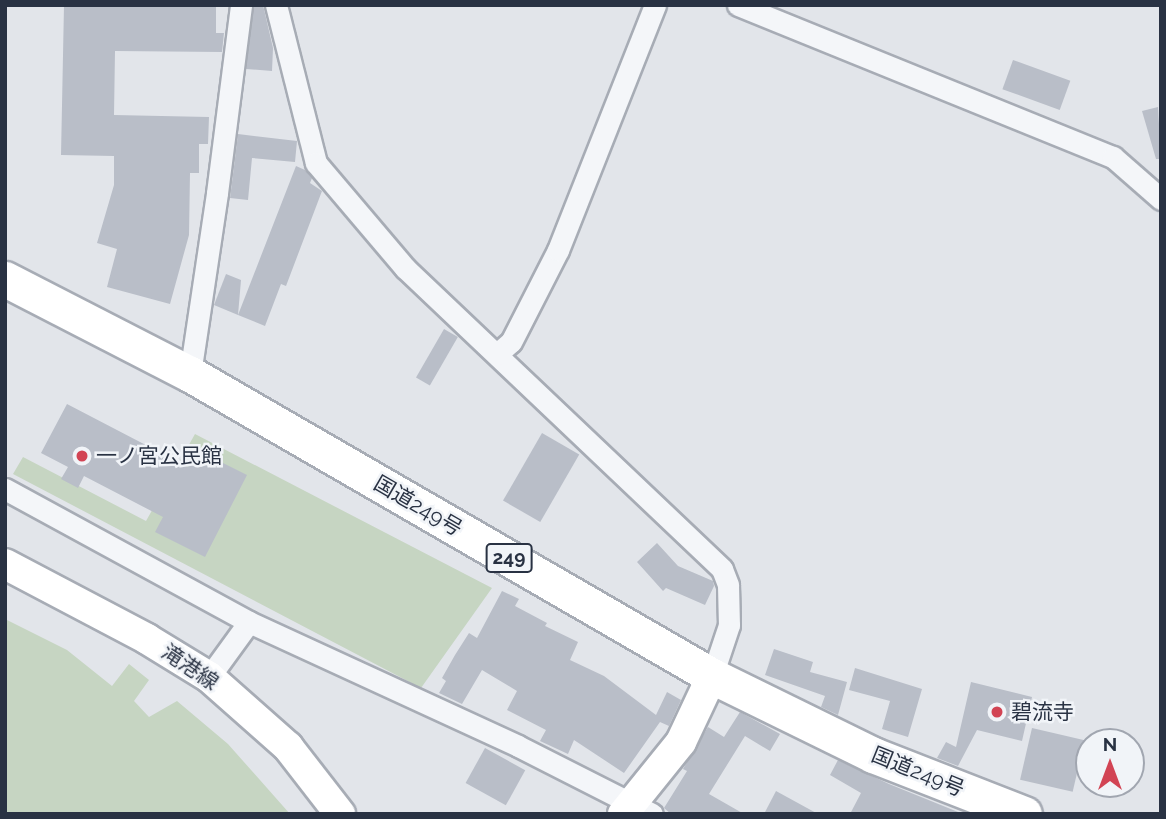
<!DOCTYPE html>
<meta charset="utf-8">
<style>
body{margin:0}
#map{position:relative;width:1166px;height:819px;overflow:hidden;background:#e2e5ea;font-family:Raleway,"Noto Sans JP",sans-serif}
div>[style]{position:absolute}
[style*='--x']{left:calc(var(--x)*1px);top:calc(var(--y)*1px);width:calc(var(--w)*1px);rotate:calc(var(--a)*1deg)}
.green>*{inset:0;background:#c6d5c2}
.building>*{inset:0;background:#b9bec8;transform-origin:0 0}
.roads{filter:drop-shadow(2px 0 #a7acb5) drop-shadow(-2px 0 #a7acb5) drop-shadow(0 2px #a7acb5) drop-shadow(0 -2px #a7acb5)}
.minor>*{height:21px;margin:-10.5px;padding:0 10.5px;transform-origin:10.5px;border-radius:10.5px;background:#f4f6f9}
.secondary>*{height:30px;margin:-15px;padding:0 15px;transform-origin:15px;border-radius:15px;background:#fff}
.trunk>*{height:35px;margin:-17.5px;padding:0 17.5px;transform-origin:17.5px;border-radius:17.5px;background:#fff}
.dots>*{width:19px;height:19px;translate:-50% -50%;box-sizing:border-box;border:4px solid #f1f4f8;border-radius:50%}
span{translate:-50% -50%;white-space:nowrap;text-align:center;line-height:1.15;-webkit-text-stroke:5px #f1f4f8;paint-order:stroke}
.shield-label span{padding:2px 5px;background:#f1f4f8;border:2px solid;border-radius:5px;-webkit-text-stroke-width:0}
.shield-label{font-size:19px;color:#293243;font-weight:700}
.poi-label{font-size:21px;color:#293243}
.left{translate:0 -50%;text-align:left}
.street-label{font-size:21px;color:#293243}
.frame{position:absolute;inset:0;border:7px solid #293243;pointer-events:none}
.north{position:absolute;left:1075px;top:728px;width:70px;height:70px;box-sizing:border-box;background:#f1f4f8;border:2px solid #a1a6b0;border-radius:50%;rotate:0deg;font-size:19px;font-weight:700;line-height:28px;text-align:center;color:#293243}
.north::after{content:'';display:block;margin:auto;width:24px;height:32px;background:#d24454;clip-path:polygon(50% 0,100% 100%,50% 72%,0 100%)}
</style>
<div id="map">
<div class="green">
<div style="clip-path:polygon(195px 434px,492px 588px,421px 688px,13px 474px,23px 457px,146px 521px)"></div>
<div style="clip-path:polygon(5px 619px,67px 650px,112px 686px,129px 664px,149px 680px,134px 701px,149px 717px,177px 701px,228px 744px,290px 814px,5px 814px)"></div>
</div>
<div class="building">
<div style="clip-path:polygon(64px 5px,216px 5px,216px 33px,224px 33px,222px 52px,115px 51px,114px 115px,209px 117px,208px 144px,199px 144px,199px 173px,190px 173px,189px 235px,170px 304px,107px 287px,117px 249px,97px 243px,114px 185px,114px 156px,61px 155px)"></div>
<div style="clip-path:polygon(254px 5px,263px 5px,273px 48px,272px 71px,246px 69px)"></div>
<div style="left:1013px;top:60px;width:61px;height:31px;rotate:20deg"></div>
<div style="clip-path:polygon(1158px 107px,1161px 159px,1156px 159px,1142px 111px)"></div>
<div style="clip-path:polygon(238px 134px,297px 141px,295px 162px,252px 158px,248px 200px,230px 198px)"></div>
<div style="clip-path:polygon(296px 166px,305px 170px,312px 178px,310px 183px,322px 191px,286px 286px,281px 284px,265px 326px,238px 315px)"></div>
<div style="clip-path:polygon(226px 274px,241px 280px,238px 315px,214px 305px)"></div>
<div style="left:444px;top:329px;width:16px;height:56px;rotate:30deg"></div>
<div style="clip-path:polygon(67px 404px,188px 467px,197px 450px,247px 475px,205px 557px,155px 532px,163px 517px,84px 476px,78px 488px,61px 479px,68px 467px,41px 453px)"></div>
<div style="left:542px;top:433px;width:43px;height:78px;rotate:30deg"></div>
<div style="clip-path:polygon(657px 543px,678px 566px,713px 581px,714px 586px,705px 605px,666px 588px,663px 591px,637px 562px)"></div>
<div style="clip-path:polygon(502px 591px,519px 599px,515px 606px,547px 623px,545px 626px,578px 642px,570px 660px,604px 676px,656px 715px,667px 692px,681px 700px,669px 726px,660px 722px,624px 773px,574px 740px,568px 754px,540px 741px,546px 730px,507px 710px,517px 691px,482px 670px,462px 704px,439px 693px,446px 681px,442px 678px,455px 655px,469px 633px,477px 638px)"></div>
<div style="clip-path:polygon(774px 649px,813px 662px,810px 672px,847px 682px,838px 715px,821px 707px,825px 696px,765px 675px)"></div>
<div style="clip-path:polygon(855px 668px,922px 689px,908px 737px,882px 729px,890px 701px,849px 690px)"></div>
<div style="clip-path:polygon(971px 682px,1032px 697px,1022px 741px,977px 730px,958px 766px,937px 758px,946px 742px,956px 747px)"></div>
<div style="clip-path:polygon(740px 712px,780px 734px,770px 751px,745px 736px,709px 794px,744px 814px,671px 814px,664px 808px,687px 771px,683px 769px,708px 727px,724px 737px)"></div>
<div style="left:1032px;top:728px;width:54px;height:53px;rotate:13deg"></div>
<div style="left:485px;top:748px;width:46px;height:40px;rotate:29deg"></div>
<div style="clip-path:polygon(838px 760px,889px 784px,963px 814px,850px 814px,861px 793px,830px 775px)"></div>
<div style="clip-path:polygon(776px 791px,818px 814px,764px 814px)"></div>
</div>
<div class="roads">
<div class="minor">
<div style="--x:276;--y:5;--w:163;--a:75.8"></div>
<div style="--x:316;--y:163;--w:138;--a:49.7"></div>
<div style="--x:405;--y:268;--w:437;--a:43.5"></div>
<div style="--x:722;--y:569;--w:17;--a:69"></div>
<div style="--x:728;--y:585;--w:40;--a:88.6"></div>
<div style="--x:729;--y:625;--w:54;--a:108.4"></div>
<div style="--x:738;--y:5;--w:405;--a:22.1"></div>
<div style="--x:1113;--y:157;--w:64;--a:41.2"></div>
<div style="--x:497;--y:354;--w:18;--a:-41"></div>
<div style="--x:511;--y:342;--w:103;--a:-62.9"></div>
<div style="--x:558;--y:250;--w:264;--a:-68.4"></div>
<div style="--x:190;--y:374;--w:183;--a:-81.5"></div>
<div style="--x:217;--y:193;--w:190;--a:-82.7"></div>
<div style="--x:5;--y:489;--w:278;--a:28.6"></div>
<div style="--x:249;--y:622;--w:296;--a:24.7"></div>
<div style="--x:518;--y:746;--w:150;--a:26.9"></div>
<div style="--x:209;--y:677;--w:68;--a:-54"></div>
</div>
<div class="secondary">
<div style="--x:5;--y:564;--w:161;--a:27.8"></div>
<div style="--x:147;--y:639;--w:73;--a:31.5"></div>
<div style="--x:209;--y:677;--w:106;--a:41.5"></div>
<div style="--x:288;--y:747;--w:85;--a:52.2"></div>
<div style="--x:623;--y:814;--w:92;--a:-51.1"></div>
<div style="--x:681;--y:742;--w:73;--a:-64.8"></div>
</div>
<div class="trunk">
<div style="--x:5;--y:279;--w:208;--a:27.2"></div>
<div style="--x:190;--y:374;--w:603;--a:30.05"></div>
<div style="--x:712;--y:676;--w:179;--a:26.1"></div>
<div style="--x:873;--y:755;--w:162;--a:21.3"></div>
</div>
</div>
<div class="dots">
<div style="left:82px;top:456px;background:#d24454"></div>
<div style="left:997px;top:712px;background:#d24454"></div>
</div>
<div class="shield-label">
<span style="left:509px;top:558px">249</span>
</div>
<div class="poi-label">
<span class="left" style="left:96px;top:456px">一ノ宮公民館</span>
<span class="left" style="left:1011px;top:712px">碧流寺</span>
</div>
<div class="street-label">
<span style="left:418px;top:506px;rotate:30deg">国道249号</span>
<span style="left:190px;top:667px;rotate:34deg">滝港線</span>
<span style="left:918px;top:772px;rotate:22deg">国道249号</span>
</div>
<div class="frame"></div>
<div class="north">N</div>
</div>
